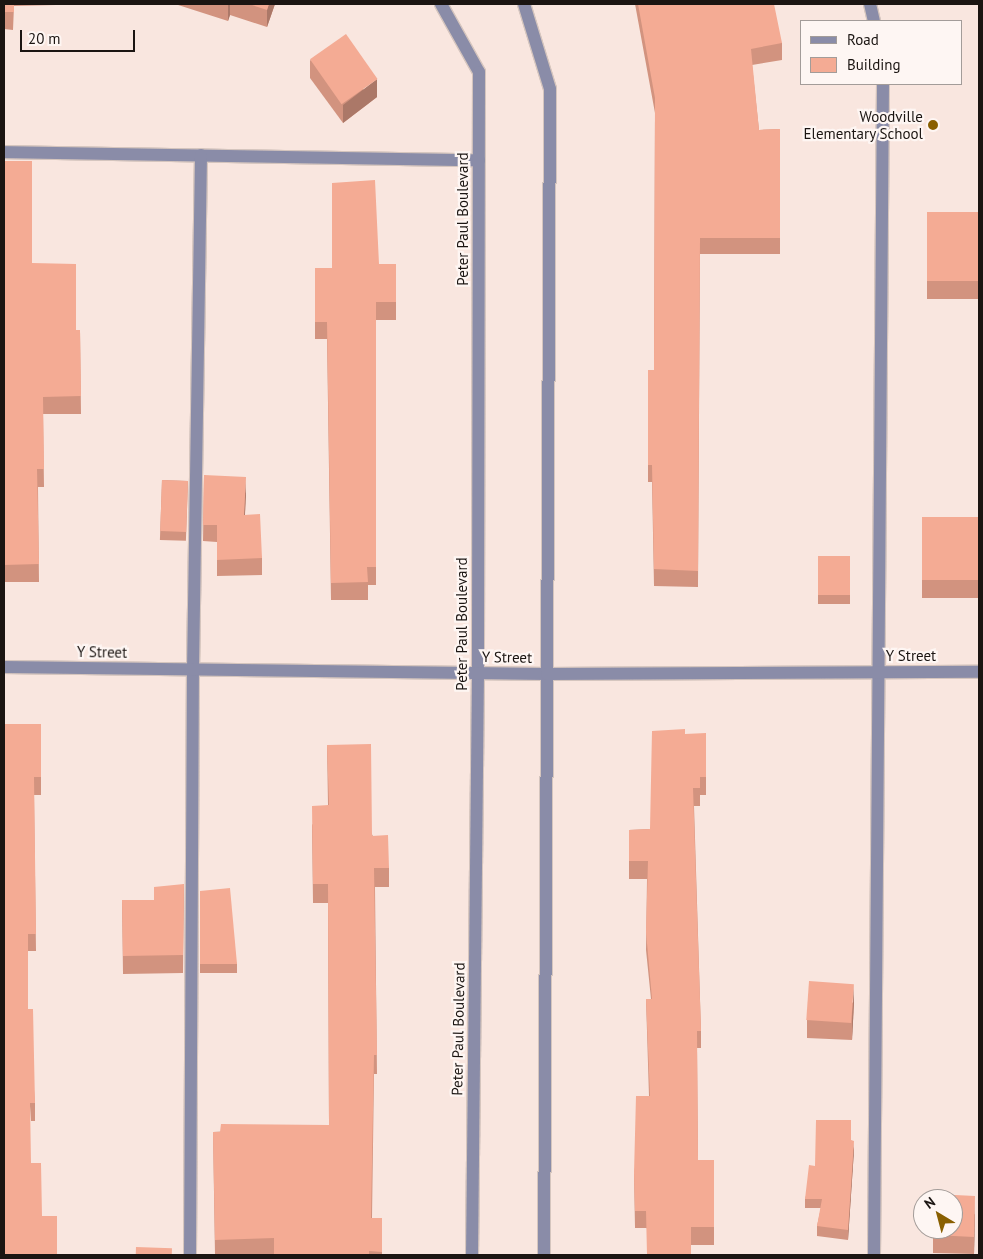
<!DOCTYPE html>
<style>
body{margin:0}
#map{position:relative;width:983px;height:1259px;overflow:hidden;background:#f9e6df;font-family:"PT Sans",sans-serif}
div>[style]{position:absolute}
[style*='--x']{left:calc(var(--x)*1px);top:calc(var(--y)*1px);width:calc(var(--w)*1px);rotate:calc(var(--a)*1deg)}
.roads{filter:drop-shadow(1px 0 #d5c5be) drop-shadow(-1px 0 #d5c5be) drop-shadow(0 1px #d5c5be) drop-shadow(0 -1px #d5c5be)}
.service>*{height:12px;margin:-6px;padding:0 6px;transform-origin:6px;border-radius:6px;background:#8a8ca8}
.minor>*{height:12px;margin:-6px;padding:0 6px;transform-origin:6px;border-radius:6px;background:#8a8ca8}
.wall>*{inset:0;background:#d2937f;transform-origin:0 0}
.shaded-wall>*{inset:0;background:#ab7868}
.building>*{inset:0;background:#f4ab94;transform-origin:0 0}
.dots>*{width:14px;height:14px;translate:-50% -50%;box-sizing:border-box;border:2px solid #fef6f3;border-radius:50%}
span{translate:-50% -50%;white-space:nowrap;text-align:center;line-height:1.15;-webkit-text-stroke:4.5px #fef6f3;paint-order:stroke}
.poi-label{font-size:15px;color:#1b1512}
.right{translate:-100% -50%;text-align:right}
.street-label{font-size:15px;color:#1b1512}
.frame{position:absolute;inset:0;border:5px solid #1b1512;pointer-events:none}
.legend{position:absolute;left:800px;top:20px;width:162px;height:65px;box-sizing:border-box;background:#fef6f3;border:1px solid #a39c99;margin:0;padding:6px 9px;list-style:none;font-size:15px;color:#1b1512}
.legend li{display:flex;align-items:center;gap:10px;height:25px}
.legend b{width:25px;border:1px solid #a39c99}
.north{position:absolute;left:913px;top:1189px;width:50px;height:50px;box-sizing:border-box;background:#fef6f3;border:1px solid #a39c99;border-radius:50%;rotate:323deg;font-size:14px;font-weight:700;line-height:20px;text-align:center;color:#1b1512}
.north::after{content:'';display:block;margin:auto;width:18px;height:22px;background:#895f00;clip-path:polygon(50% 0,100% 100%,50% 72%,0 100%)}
.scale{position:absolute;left:20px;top:30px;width:115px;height:22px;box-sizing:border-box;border:2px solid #1b1512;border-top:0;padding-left:6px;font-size:15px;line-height:18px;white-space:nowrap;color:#1b1512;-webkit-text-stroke:4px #fef6f3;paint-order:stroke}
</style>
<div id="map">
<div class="roads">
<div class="service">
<div style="--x:870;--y:4;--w:17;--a:77"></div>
<div style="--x:4;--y:152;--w:475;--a:1"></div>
<div style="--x:190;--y:1255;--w:585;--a:-89.71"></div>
<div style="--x:193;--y:670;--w:515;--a:-89.11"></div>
<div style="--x:874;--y:1255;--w:1171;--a:-89.56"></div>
</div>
<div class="minor">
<div style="--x:441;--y:4;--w:78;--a:60.8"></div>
<div style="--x:479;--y:72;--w:601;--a:90.1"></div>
<div style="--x:478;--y:673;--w:582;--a:90.59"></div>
<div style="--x:524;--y:4;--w:89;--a:73"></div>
<div style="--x:550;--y:89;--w:1166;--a:90.29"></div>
<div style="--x:4;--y:667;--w:543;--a:0.74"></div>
<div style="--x:547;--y:674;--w:432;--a:-0.3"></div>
</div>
</div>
<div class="wall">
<div style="clip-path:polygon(4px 4px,98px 4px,14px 6px,13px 30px,4px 29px)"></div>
<div style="clip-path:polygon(175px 4px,275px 4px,267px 27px,230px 15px,228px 21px)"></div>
<div style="clip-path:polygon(635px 4px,699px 4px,782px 43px,782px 60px,752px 65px,759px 130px,780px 129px,780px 254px,700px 254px,698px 587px,654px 586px,652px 482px,648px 482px,648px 370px,654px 370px,655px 113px)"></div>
<div style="clip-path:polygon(310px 60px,377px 97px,343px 123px,310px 78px)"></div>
<div style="clip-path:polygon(4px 161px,32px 263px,76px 330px,80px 330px,81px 414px,43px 414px,44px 487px,38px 487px,39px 582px,4px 582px)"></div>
<div style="left:927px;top:212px;width:52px;height:87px"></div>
<div style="clip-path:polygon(379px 264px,396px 264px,396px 320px,376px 320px,376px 585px,368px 585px,368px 600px,331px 600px,327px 339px,315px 339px,315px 268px,332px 268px)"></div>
<div style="clip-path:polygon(204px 475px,246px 493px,245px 515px,262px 558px,262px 575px,217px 576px,217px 542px,203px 541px)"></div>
<div style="left:162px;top:480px;width:26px;height:60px;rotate:2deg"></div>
<div style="left:979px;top:517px;width:81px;height:57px;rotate:90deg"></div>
<div style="left:818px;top:556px;width:32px;height:48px"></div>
<div style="clip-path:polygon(4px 724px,41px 724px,41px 795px,34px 795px,36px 951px,28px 951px,28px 1009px,35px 1103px,35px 1121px,31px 1121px)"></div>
<div style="clip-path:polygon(706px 733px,706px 795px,700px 795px,700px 806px,694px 806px,701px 1031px,701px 1048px,697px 1048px,698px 1160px,714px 1160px,714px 1245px,691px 1245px,646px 1228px,635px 1228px,634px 1173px,649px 1096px,646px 999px,651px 999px,646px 950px,647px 879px,629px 879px,629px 830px,650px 829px)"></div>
<div style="clip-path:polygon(327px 745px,389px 868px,389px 887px,375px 887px,377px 1074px,374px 1074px,372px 1218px,382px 1218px,382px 1255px,215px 1255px,213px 1132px,329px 1125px,328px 903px,313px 903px,312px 825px,328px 805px)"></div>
<div style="clip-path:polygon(184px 884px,183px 973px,123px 974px,122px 900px,154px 900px)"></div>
<div style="clip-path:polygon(200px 891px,237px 964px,237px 973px,200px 973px)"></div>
<div style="clip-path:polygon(854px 1002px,852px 1040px,807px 1038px,807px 1020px)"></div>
<div style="clip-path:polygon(851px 1140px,854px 1150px,848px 1240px,817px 1236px,817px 1226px,821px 1208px,805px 1208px,805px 1199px,815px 1166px)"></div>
<div style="clip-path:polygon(975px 1214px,974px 1254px,933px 1253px,933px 1229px)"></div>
</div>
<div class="shaded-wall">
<div style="clip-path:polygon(228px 4px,230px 4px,230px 15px,228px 21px)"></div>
<div style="clip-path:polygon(269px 4px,275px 4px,267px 27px,267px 10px)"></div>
<div style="clip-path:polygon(377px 79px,377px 97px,343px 123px,343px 105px)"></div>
<div style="clip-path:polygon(246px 477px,246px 493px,244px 531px,244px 515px)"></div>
<div style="clip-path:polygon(854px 984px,854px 1002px,852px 1040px,852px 1022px)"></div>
<div style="clip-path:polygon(854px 1141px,854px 1150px,848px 1240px,848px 1230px)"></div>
<div style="clip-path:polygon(975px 1196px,975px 1214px,974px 1254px,974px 1237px)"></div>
</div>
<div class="building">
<div style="left:4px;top:4px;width:10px;height:8px"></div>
<div style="clip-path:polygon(249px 4px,269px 4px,267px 10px)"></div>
<div style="clip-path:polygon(638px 4px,774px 4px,782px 43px,751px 49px,759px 130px,780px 129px,780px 238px,700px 238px,698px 571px,654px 569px,652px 465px,648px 465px,648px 370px,654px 370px,655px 98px)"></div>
<div style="left:346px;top:34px;width:55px;height:44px;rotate:55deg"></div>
<div style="clip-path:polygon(4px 161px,32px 161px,32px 263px,76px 264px,76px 330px,80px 330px,81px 396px,43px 397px,44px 469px,37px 469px,39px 564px,4px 565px)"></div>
<div style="clip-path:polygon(375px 180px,379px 264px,396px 264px,396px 302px,376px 302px,376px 567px,367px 567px,368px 582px,331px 583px,327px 322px,315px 322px,315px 268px,332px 268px,332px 183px)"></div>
<div style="left:927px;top:212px;width:52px;height:69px"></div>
<div style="clip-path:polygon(204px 475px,246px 477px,244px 515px,260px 514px,262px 558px,217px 560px,217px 525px,203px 525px)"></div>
<div style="left:162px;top:480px;width:26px;height:51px;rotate:2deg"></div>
<div style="left:979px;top:517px;width:63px;height:57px;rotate:90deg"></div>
<div style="left:818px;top:556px;width:32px;height:39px"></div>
<div style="clip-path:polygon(4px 724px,41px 724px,41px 777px,34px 777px,36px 934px,28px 934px,28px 1009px,33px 1009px,35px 1103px,30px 1103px,31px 1163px,41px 1163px,42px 1216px,57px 1216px,57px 1255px,4px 1255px)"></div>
<div style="clip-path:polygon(685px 729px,685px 734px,706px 733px,706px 777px,700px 777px,700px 788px,693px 788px,701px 1031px,697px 1031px,698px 1160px,714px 1160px,714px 1227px,691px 1227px,691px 1255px,647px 1255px,646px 1211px,635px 1211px,634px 1173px,636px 1096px,650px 1096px,646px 999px,652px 999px,646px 932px,648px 861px,629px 861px,629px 830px,650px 829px,652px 731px)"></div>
<div style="clip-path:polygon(371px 744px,372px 836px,388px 835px,389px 868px,374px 868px,377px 1055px,374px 1055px,371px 1218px,382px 1218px,382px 1252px,369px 1251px,369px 1255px,274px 1255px,274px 1238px,215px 1240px,213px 1132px,220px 1132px,221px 1124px,329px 1125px,328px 884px,313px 884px,312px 806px,329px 805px,327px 745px)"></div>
<div style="clip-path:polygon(184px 884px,183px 955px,123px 956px,122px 900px,154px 900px,154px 887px)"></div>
<div style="clip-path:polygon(230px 888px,237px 964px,200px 964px,200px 891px)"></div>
<div style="left:809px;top:981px;width:45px;height:39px;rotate:4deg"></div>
<div style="clip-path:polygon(816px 1120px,851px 1120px,851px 1140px,854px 1141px,848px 1230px,817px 1226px,822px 1199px,805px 1199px,809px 1165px,815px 1166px)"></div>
<div style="clip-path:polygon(935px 1194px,975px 1196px,974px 1237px,933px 1235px,933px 1229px,953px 1229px,953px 1199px,935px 1199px)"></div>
<div style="left:136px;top:1247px;width:36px;height:8px;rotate:2deg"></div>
</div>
<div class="dots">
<div style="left:933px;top:125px;background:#895f00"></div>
</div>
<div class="poi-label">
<span class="right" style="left:923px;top:125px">Woodville<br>Elementary School</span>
</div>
<div class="street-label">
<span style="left:463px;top:219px;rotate:-90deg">Peter Paul Boulevard</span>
<span style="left:462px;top:624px;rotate:-90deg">Peter Paul Boulevard</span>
<span style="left:102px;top:652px;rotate:1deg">Y Street</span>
<span style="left:911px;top:656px">Y Street</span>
<span style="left:507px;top:657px;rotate:1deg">Y Street</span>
<span style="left:458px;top:1029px;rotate:-89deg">Peter Paul Boulevard</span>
</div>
<div class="frame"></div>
<ul class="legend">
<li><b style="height:6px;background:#8a8ca8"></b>Road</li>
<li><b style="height:14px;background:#f4ab94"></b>Building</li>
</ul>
<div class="north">N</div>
<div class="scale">20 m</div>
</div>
